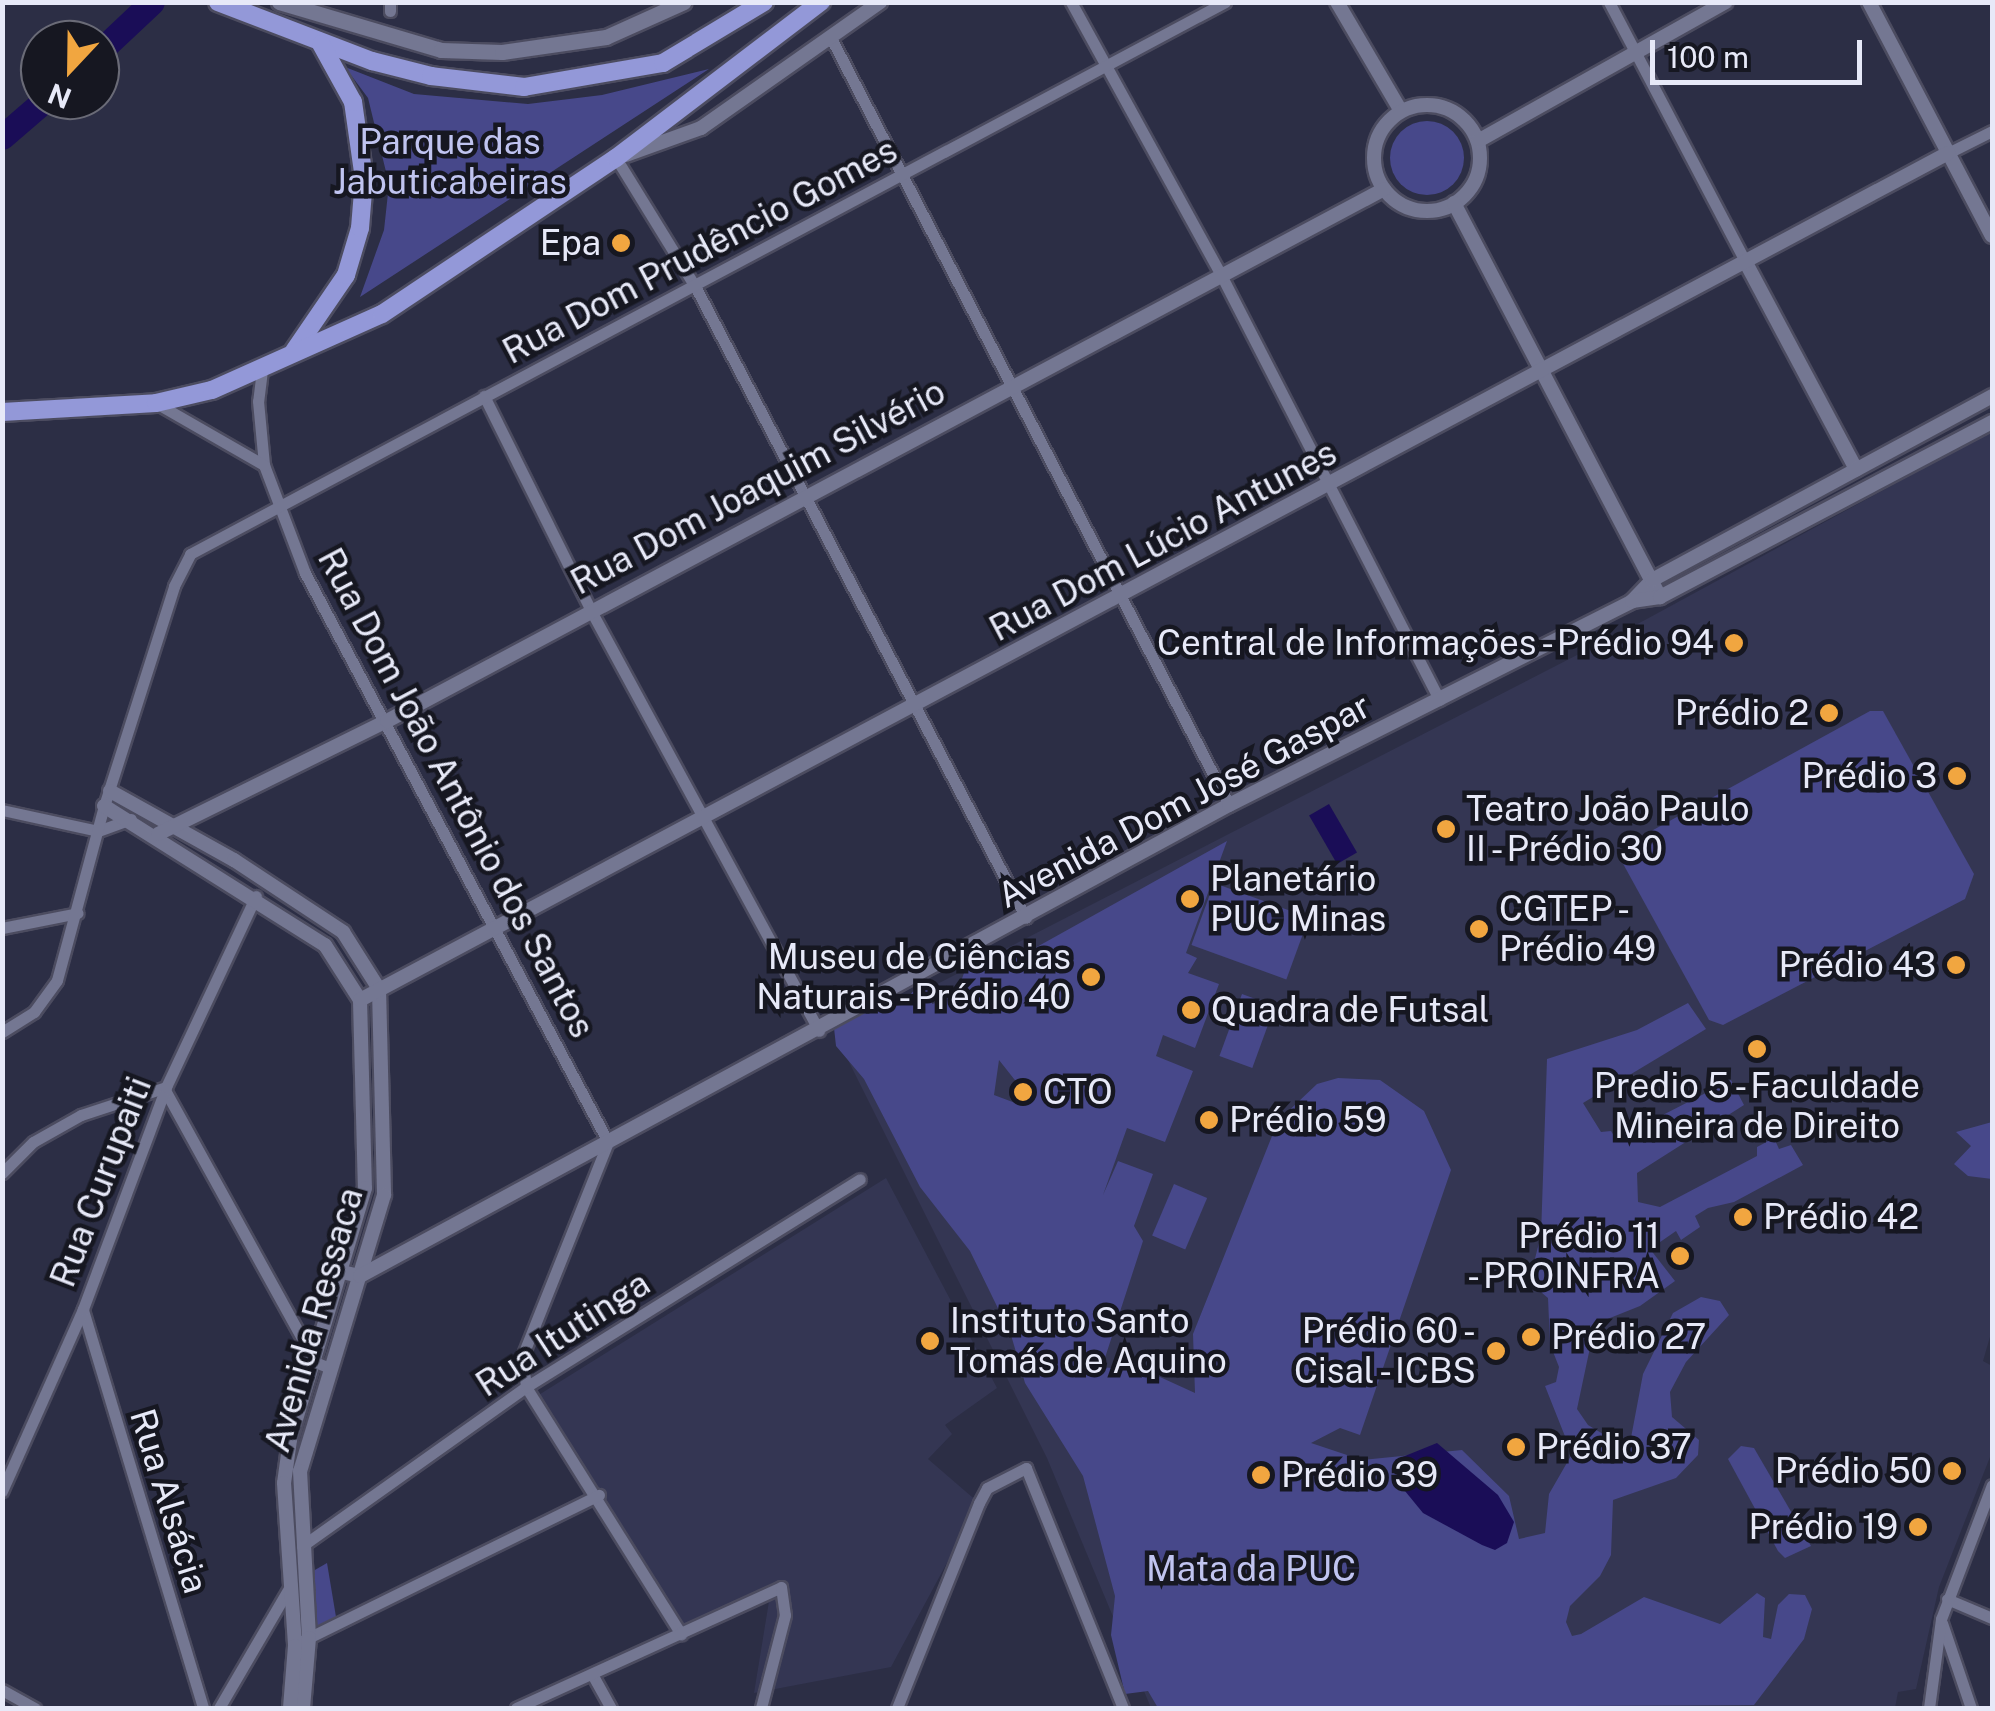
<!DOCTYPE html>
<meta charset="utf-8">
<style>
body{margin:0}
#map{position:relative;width:1995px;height:1711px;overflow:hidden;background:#2c2e45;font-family:"Public Sans",sans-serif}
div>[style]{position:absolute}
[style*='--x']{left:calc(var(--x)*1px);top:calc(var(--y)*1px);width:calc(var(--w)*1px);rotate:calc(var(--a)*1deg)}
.built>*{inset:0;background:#343653}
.green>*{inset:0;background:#47488a;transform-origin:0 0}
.round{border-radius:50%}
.water>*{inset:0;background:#1a0d57;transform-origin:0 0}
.river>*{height:25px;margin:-12.5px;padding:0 12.5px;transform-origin:12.5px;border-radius:12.5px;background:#1a0d57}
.roads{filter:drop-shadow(2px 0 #4c4c60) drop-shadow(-2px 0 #4c4c60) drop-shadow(0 2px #4c4c60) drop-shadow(0 -2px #4c4c60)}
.minor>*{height:11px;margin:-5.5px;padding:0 5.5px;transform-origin:5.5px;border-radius:5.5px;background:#747792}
.tertiary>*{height:14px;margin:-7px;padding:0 7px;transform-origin:7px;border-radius:7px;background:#747792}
.tertiary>.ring{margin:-7px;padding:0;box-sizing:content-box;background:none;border:14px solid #747792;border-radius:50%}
.secondary>*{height:15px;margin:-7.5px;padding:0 7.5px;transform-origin:7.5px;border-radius:7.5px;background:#747792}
.trunk>*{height:18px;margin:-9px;padding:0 9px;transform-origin:9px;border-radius:9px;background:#9398d8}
.dots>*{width:28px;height:28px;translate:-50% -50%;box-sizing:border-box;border:5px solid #161721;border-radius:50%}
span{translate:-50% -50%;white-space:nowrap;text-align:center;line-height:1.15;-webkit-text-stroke:9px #161721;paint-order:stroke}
.park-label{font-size:35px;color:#c0c4f0}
.poi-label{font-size:35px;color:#e7e9f8}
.right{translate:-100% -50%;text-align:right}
.left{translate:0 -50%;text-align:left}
.street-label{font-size:35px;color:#e7e9f8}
.frame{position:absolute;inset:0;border:5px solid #e7e9f8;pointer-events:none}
.north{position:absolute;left:20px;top:20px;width:100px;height:100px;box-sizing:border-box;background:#161721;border:2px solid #6a6b77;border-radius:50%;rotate:202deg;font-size:28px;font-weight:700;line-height:40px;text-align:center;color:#e7e9f8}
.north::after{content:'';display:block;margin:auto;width:35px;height:45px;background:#f1a640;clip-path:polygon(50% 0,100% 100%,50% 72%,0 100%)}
.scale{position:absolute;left:1650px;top:40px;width:212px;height:45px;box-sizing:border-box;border:5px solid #e7e9f8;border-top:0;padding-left:12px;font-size:30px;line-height:35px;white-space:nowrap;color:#e7e9f8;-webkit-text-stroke:8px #161721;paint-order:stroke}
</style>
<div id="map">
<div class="built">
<div style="clip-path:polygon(1992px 431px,1992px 1330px,1983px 1361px,1992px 1366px,1992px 1452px,1939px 1587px,1916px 1689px,1898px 1692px,1895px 1708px,1151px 1708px,1047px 1458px,836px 1036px,1645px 620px)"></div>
<div style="clip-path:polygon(886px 1178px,997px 1388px,945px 1425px,952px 1434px,928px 1459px,979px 1503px,891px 1667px,754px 1693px,772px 1583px,686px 1631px,537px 1396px)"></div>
</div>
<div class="green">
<div style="clip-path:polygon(345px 67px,414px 94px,528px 104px,602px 95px,709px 69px,360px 297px,384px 230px,389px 184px,368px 98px)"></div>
<div class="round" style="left:1390px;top:121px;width:74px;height:74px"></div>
<div style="clip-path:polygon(1870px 711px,1883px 711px,1974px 874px,1965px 899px,1723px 1025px,1709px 1020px,1621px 860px,1624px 846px)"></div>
<div style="clip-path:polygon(evenodd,1227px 841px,1186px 953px,1197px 958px,1188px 973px,1219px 984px,1195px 1048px,1163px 1035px,1156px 1056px,1193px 1071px,1165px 1142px,1127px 1128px,1103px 1195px,1118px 1161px,1153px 1174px,1134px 1226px,1143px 1241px,1102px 1367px,1149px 1372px,1195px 1393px,1193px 1334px,1278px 1121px,1317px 1084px,1338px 1078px,1380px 1080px,1424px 1111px,1451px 1170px,1360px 1435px,1340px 1428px,1311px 1443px,1362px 1460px,1462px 1450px,1509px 1496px,1519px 1539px,1545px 1533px,1549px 1494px,1572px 1454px,1545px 1386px,1556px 1382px,1559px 1367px,1550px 1344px,1548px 1298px,1529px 1282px,1541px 1235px,1547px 1059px,1637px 1030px,1688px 1003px,1706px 1029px,1583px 1103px,1601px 1132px,1611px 1131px,1616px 1139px,1731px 1080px,1744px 1105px,1637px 1173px,1638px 1202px,1660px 1207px,1757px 1156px,1757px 1147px,1774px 1138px,1779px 1149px,1791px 1145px,1803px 1165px,1734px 1202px,1708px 1208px,1695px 1216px,1700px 1227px,1681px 1240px,1676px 1231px,1650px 1249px,1675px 1281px,1640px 1306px,1595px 1324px,1577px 1409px,1588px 1425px,1623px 1446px,1630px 1443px,1643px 1374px,1673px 1313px,1701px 1297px,1720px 1301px,1729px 1315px,1686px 1362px,1670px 1392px,1672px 1417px,1699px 1440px,1698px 1455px,1676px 1478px,1613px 1500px,1611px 1555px,1600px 1576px,1570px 1606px,1566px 1622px,1572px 1636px,1581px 1634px,1644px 1597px,1720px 1624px,1757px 1593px,1765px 1598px,1763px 1637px,1771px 1639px,1778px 1605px,1789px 1594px,1805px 1595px,1812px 1609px,1804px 1639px,1754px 1705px,1158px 1708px,1148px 1691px,1125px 1694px,1111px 1635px,1115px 1596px,1083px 1476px,1025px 1383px,1011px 1335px,970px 1251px,920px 1187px,864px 1079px,836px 1046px,834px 1028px,861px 1011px,901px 1005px,917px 987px,933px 990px,932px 1004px,939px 1002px,959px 987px,969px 959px,998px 949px,1017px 958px,1227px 841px,999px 1060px,1025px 1093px,1021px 1105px,994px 1095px,999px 1060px)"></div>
<div style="left:1214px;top:883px;width:101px;height:66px;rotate:20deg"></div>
<div style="left:1242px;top:994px;width:35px;height:66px;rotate:20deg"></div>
<div style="clip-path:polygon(1992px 1122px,1992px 1179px,1968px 1176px,1954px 1164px,1971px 1146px,1956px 1132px)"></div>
<div style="left:1174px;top:1184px;width:36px;height:56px;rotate:23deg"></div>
<div style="clip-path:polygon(1741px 1446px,1754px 1448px,1811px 1546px,1785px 1558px,1778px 1551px,1728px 1459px)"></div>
<div style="clip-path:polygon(327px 1563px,337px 1623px,314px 1638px,308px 1574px)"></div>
</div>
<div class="water">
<div style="left:1329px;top:804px;width:56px;height:23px;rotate:60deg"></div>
<div style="clip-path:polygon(1437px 1443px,1498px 1495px,1514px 1522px,1507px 1543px,1495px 1550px,1482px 1545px,1423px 1513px,1405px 1491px,1395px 1460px)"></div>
</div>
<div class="river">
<div style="--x:100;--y:51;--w:71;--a:-43.3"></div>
<div style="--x:2;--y:137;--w:57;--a:-40.7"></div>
</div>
<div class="roads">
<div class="minor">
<div style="--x:390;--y:2;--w:9;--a:90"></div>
<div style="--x:1071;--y:2;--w:309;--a:61.2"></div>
<div style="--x:1220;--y:273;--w:480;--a:62.8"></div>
<div style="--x:1609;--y:2;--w:295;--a:62.3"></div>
<div style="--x:831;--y:38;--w:864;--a:62.57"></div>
<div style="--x:1948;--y:153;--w:49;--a:-26.6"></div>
<div style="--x:616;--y:158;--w:153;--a:58.4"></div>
<div style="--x:696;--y:288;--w:711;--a:62.35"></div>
<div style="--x:262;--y:370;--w:31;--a:97"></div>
<div style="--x:258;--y:401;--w:64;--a:84.6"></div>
<div style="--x:264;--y:465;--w:116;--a:69.2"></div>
<div style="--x:305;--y:573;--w:645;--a:61.96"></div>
<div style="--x:608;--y:1142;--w:232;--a:111.8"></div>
<div style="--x:522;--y:1357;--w:30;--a:82"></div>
<div style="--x:526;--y:1387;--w:292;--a:57.9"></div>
<div style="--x:484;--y:396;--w:238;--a:63.5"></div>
<div style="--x:590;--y:609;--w:480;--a:61.5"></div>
<div style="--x:156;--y:403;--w:125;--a:29.9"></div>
<div style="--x:2;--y:810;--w:98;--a:12.3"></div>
<div style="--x:98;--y:831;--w:35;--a:-20"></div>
<div style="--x:2;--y:928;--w:77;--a:-11.2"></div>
<div style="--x:2;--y:1032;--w:38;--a:-32"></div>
<div style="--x:34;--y:1012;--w:39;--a:-54"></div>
<div style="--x:57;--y:980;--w:180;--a:-74.9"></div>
<div style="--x:104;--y:806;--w:231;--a:-72.3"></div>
<div style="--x:174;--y:586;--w:36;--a:-63"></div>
<div style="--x:190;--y:554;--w:1173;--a:-28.07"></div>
<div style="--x:166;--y:1092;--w:308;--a:61.1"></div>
<div style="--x:315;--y:1362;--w:16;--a:22"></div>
<div style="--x:2;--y:1173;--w:44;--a:-45"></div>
<div style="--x:33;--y:1142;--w:55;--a:-29.4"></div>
<div style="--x:81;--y:1115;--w:89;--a:-18.2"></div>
<div style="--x:83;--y:1310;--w:416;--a:73.2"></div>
<div style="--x:2;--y:1491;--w:199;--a:-66"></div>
<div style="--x:83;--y:1309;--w:237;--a:-69.5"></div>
<div style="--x:166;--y:1087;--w:211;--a:-64.8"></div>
<div style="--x:302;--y:1546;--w:275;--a:-35.4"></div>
<div style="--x:526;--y:1387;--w:393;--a:-31.9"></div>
<div style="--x:1947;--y:1599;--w:49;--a:22.9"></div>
<div style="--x:1942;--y:1623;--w:90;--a:71.2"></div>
<div style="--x:302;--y:1641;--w:331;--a:-26.2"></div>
<div style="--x:592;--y:1674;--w:39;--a:61"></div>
<div style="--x:2;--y:1690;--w:38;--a:29"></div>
<div style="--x:219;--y:1708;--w:143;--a:-59.7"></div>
<div style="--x:516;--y:1708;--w:291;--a:-24.5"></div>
<div style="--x:781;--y:1587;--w:28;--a:82"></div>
<div style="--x:785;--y:1615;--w:96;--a:104.5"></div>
<div style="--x:897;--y:1708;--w:221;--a:-68.2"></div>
<div style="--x:979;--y:1503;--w:17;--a:-62"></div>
<div style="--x:987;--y:1488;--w:44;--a:-27.1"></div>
<div style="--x:1026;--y:1468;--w:259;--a:68"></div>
<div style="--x:1929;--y:1708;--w:90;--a:-82.3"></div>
<div style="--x:1941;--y:1619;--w:143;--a:-69.2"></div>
</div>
<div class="tertiary">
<div style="--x:1337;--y:2;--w:126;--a:59.6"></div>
<div style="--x:1869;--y:2;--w:264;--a:62.3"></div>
<div class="ring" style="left:1374px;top:105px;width:92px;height:92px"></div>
<div style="--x:1478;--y:141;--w:284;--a:-29.3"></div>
<div style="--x:626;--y:155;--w:80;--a:-19.8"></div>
<div style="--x:701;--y:128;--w:219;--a:-35.1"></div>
<div style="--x:1454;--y:203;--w:445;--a:62.4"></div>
<div style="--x:1746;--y:263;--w:234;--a:61.9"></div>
<div style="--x:1632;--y:601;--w:29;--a:-46"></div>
<div style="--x:1652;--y:580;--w:387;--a:-28.4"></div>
<div style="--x:110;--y:791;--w:142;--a:29.1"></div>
<div style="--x:234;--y:860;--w:131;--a:33.4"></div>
<div style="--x:343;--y:932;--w:67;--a:57.7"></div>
<div style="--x:379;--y:989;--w:206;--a:88.6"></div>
<div style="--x:384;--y:1195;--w:288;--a:106.9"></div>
<div style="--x:300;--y:1471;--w:167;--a:86.9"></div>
<div style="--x:309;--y:1638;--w:70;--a:94.9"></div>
<div style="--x:104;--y:806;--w:261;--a:32.2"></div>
<div style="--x:325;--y:945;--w:65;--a:57.5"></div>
<div style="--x:360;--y:1000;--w:188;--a:88.5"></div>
<div style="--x:365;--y:1188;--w:263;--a:106.6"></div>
<div style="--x:290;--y:1440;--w:43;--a:97.9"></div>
<div style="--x:284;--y:1483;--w:163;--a:86.1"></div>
<div style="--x:295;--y:1646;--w:62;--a:94.6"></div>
<div style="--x:158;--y:834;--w:255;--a:-26.3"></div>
<div style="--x:387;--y:721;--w:1130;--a:-28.08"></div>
<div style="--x:360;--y:1000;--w:1800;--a:-28.07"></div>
<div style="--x:342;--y:1272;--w:18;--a:13"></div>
<div style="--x:360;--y:1276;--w:988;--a:-28.46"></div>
<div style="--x:1229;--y:805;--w:452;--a:-26.8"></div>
<div style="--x:1632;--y:601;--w:28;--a:-8"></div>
<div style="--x:1660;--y:597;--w:375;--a:-27.8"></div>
</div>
<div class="secondary">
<div style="--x:279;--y:2;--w:169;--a:16.5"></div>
<div style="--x:441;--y:50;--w:61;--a:1.9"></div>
<div style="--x:502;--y:52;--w:105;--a:-8.2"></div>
<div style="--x:606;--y:37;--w:85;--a:-24.2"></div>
</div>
<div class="trunk">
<div style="--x:218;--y:2;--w:165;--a:21"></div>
<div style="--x:372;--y:61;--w:61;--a:14.3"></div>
<div style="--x:431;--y:76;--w:94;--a:6.7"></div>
<div style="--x:524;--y:87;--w:141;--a:-9.8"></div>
<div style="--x:663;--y:63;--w:118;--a:-31.1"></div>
<div style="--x:294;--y:351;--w:92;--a:-55.6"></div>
<div style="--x:346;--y:275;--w:49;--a:-73.4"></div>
<div style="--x:360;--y:228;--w:49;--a:-85.3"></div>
<div style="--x:364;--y:179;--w:78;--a:-98.1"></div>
<div style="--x:353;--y:102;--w:66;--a:-118.9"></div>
<div style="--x:2;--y:412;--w:154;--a:-3.3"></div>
<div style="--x:156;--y:403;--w:57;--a:-13.1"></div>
<div style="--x:212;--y:390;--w:186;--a:-24.1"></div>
<div style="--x:382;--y:314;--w:281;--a:-33.7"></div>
<div style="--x:616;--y:158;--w:258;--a:-37.3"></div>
</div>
</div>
<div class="dots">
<div style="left:621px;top:243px;background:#f1a640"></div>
<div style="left:1734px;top:643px;background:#f1a640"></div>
<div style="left:1829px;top:713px;background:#f1a640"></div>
<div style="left:1957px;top:776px;background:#f1a640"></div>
<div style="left:1446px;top:829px;background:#f1a640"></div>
<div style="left:1190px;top:899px;background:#f1a640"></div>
<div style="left:1479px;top:929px;background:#f1a640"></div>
<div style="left:1956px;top:965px;background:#f1a640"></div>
<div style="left:1091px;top:977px;background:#f1a640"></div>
<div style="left:1191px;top:1010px;background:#f1a640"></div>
<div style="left:1757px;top:1049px;background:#f1a640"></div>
<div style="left:1023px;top:1092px;background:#f1a640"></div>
<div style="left:1209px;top:1120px;background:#f1a640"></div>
<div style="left:1743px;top:1217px;background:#f1a640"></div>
<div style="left:1680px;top:1256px;background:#f1a640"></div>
<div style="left:1531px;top:1337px;background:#f1a640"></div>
<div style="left:930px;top:1341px;background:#f1a640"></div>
<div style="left:1496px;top:1351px;background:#f1a640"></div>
<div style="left:1516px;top:1447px;background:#f1a640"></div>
<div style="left:1952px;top:1471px;background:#f1a640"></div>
<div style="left:1261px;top:1475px;background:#f1a640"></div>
<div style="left:1918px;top:1527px;background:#f1a640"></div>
</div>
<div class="park-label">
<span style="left:450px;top:162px">Parque das<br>Jabuticabeiras</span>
<span style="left:1251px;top:1569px">Mata da PUC</span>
</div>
<div class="poi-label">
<span class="right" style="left:601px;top:243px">Epa</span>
<span class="right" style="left:1714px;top:643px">Central de Informações - Prédio 94</span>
<span class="right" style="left:1809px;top:713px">Prédio 2</span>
<span class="right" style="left:1937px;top:776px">Prédio 3</span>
<span class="left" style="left:1466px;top:829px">Teatro João Paulo<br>II - Prédio 30</span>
<span class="left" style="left:1210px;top:899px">Planetário<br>PUC Minas</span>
<span class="left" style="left:1499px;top:929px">CGTEP -<br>Prédio 49</span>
<span class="right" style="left:1071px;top:977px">Museu de Ciências<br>Naturais - Prédio 40</span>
<span class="right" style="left:1936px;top:965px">Prédio 43</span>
<span class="left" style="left:1211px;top:1010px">Quadra de Futsal</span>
<span style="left:1757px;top:1106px">Predio 5 - Faculdade<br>Mineira de Direito</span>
<span class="left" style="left:1043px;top:1092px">CTO</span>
<span class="left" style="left:1229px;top:1120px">Prédio 59</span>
<span class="left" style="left:1763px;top:1217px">Prédio 42</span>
<span class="right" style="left:1660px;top:1256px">Prédio 11<br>- PROINFRA</span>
<span class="left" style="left:950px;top:1341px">Instituto Santo<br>Tomás de Aquino</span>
<span class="right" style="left:1476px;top:1351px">Prédio 60 -<br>Cisal - ICBS</span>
<span class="left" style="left:1551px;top:1337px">Prédio 27</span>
<span class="left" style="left:1536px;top:1447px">Prédio 37</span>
<span class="right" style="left:1932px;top:1471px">Prédio 50</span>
<span class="left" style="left:1281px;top:1475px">Prédio 39</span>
<span class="right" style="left:1898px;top:1527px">Prédio 19</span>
</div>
<div class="street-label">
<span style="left:700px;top:251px;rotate:-28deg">Rua Dom Prudêncio Gomes</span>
<span style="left:758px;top:487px;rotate:-28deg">Rua Dom Joaquim Silvério</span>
<span style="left:1163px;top:541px;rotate:-28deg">Rua Dom Lúcio Antunes</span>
<span style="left:456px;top:793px;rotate:62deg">Rua Dom João Antônio dos Santos</span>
<span style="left:1184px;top:801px;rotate:-28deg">Avenida Dom José Gaspar</span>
<span style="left:101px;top:1182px;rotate:-69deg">Rua Curupaiti</span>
<span style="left:314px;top:1320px;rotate:-74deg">Avenida Ressaca</span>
<span style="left:563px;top:1334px;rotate:-33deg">Rua Itutinga</span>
<span style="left:169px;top:1501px;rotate:73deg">Rua Alsácia</span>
</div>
<div class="frame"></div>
<div class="north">N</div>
<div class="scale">100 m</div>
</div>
